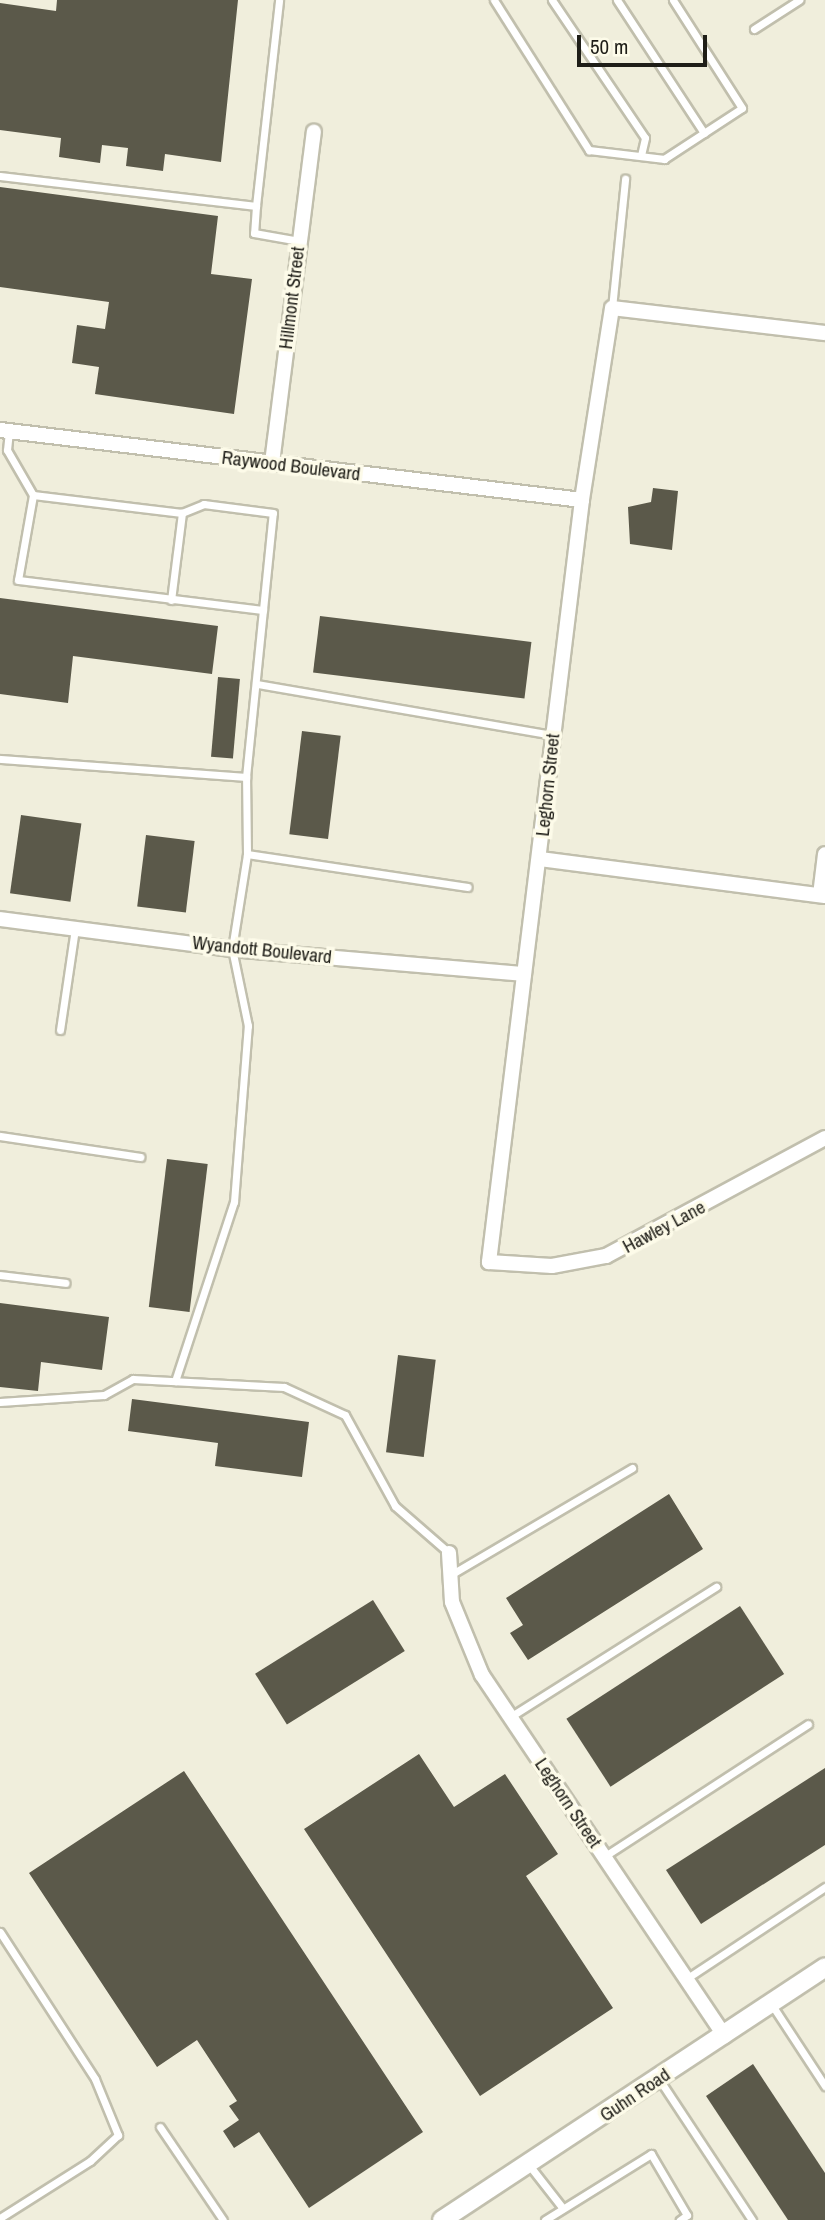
<!DOCTYPE html>
<style>
body{margin:0}
#map{position:relative;width:825px;height:2220px;overflow:hidden;background:#f0eedc;font-family:"Archivo Narrow",sans-serif}
div>[style]{position:absolute}
[style*='--x']{left:calc(var(--x)*1px);top:calc(var(--y)*1px);width:calc(var(--w)*1px);rotate:calc(var(--a)*1deg)}
.building>*{inset:0;background:#5b594a;transform-origin:0 0}
.roads{filter:drop-shadow(2px 0 #c1bfad) drop-shadow(-2px 0 #c1bfad) drop-shadow(0 2px #c1bfad) drop-shadow(0 -2px #c1bfad)}
.service>*{height:7px;margin:-3.5px;padding:0 3.5px;transform-origin:3.5px;border-radius:3.5px;background:#fff}
.minor>*{height:14px;margin:-7px;padding:0 7px;transform-origin:7px;border-radius:7px;background:#fff}
.tertiary>*{height:18px;margin:-9px;padding:0 9px;transform-origin:9px;border-radius:9px;background:#fff}
span{translate:-50% -50%;white-space:nowrap;text-align:center;line-height:1.15;-webkit-text-stroke:7px #fdfbe9;paint-order:stroke}
.street-label{font-size:19px;color:#1f1e18}
.scale{position:absolute;left:577px;top:35px;width:130px;height:32px;box-sizing:border-box;border:4px solid #1f1e18;border-top:0;padding-left:9px;font-size:21px;line-height:24px;white-space:nowrap;color:#1f1e18;-webkit-text-stroke:5px #fdfbe9;paint-order:stroke}
</style>
<div id="map">
<div class="building">
<div style="clip-path:polygon(57px 0,238px 0,221px 162px,165px 154px,163px 171px,126px 166px,128px 148px,102px 145px,100px 163px,59px 157px,61px 138px,0 130px,0 3px,56px 11px)"></div>
<div style="clip-path:polygon(0 187px,218px 216px,211px 274px,252px 279px,234px 414px,95px 394px,99px 367px,72px 363px,77px 325px,105px 329px,109px 302px,0 287px)"></div>
<div style="clip-path:polygon(653px 488px,678px 491px,672px 550px,630px 544px,628px 507px,651px 502px)"></div>
<div style="clip-path:polygon(0 598px,218px 626px,212px 674px,73px 656px,68px 703px,0 694px)"></div>
<div style="left:320px;top:616px;width:213px;height:57px;rotate:7deg"></div>
<div style="left:218px;top:677px;width:22px;height:80px;rotate:5deg"></div>
<div style="left:302px;top:731px;width:39px;height:104px;rotate:7deg"></div>
<div style="left:21px;top:815px;width:61px;height:79px;rotate:8deg"></div>
<div style="left:146px;top:835px;width:49px;height:72px;rotate:7deg"></div>
<div style="left:167px;top:1159px;width:41px;height:149px;rotate:7deg"></div>
<div style="clip-path:polygon(0 1303px,109px 1317px,102px 1370px,41px 1362px,38px 1391px,0 1387px)"></div>
<div style="left:398px;top:1355px;width:38px;height:98px;rotate:7deg"></div>
<div style="clip-path:polygon(132px 1399px,309px 1422px,302px 1477px,215px 1466px,218px 1443px,128px 1431px)"></div>
<div style="clip-path:polygon(669px 1494px,703px 1549px,528px 1660px,510px 1633px,523px 1625px,506px 1598px)"></div>
<div style="left:373px;top:1600px;width:60px;height:139px;rotate:58deg"></div>
<div style="left:740px;top:1606px;width:81px;height:207px;rotate:57deg"></div>
<div style="clip-path:polygon(419px 1754px,454px 1807px,505px 1774px,558px 1854px,526px 1876px,613px 2008px,480px 2096px,304px 1829px)"></div>
<div style="clip-path:polygon(825px 1768px,825px 1845px,701px 1924px,666px 1870px)"></div>
<div style="clip-path:polygon(184px 1771px,423px 2132px,309px 2208px,259px 2132px,234px 2148px,223px 2131px,239px 2120px,229px 2106px,237px 2101px,197px 2040px,157px 2067px,29px 1873px)"></div>
<div style="clip-path:polygon(753px 2064px,825px 2173px,825px 2220px,788px 2220px,706px 2096px)"></div>
</div>
<div class="roads">
<div class="service">
<div style="--x:494;--y:0;--w:178;--a:57.7"></div>
<div style="--x:589;--y:150;--w:76;--a:6.8"></div>
<div style="--x:664;--y:159;--w:93;--a:-33.2"></div>
<div style="--x:742;--y:108;--w:128;--a:-122.6"></div>
<div style="--x:552;--y:0;--w:166;--a:56"></div>
<div style="--x:645;--y:138;--w:18;--a:103"></div>
<div style="--x:617;--y:0;--w:159;--a:56.8"></div>
<div style="--x:754;--y:29;--w:54;--a:-32.8"></div>
<div style="--x:0;--y:176;--w:258;--a:6.7"></div>
<div style="--x:256;--y:206;--w:27;--a:94"></div>
<div style="--x:254;--y:233;--w:46;--a:10.1"></div>
<div style="--x:256;--y:206;--w:207;--a:-83.6"></div>
<div style="--x:612;--y:308;--w:130;--a:-84.2"></div>
<div style="--x:9;--y:431;--w:19;--a:96"></div>
<div style="--x:7;--y:450;--w:52;--a:60"></div>
<div style="--x:171;--y:600;--w:88;--a:-82.8"></div>
<div style="--x:257;--y:684;--w:300;--a:9.8"></div>
<div style="--x:0;--y:759;--w:247;--a:4.2"></div>
<div style="--x:247;--y:854;--w:223;--a:8.5"></div>
<div style="--x:60;--y:1030;--w:102;--a:-81.6"></div>
<div style="--x:0;--y:1136;--w:142;--a:8.5"></div>
<div style="--x:0;--y:1275;--w:66;--a:6.9"></div>
<div style="--x:175;--y:1381;--w:188;--a:-71.8"></div>
<div style="--x:234;--y:1202;--w:177;--a:-85.5"></div>
<div style="--x:248;--y:1026;--w:79;--a:-101.7"></div>
<div style="--x:232;--y:949;--w:96;--a:-81"></div>
<div style="--x:247;--y:854;--w:77;--a:-90.7"></div>
<div style="--x:246;--y:777;--w:265;--a:-84.2"></div>
<div style="--x:273;--y:513;--w:70;--a:-172.6"></div>
<div style="--x:204;--y:504;--w:24;--a:158"></div>
<div style="--x:182;--y:513;--w:150;--a:-173.1"></div>
<div style="--x:33;--y:495;--w:86;--a:100"></div>
<div style="--x:18;--y:580;--w:247;--a:7"></div>
<div style="--x:0;--y:1402;--w:104;--a:-3.9"></div>
<div style="--x:104;--y:1395;--w:33;--a:-29"></div>
<div style="--x:133;--y:1379;--w:151;--a:3"></div>
<div style="--x:284;--y:1387;--w:67;--a:24.7"></div>
<div style="--x:345;--y:1415;--w:104;--a:61.2"></div>
<div style="--x:395;--y:1506;--w:72;--a:41"></div>
<div style="--x:452;--y:1574;--w:209;--a:-30.5"></div>
<div style="--x:510;--y:1717;--w:244;--a:-32.3"></div>
<div style="--x:605;--y:1856;--w:242;--a:-33"></div>
<div style="--x:0;--y:1932;--w:175;--a:57.1"></div>
<div style="--x:95;--y:2079;--w:61;--a:67.7"></div>
<div style="--x:118;--y:2135;--w:38;--a:137"></div>
<div style="--x:90;--y:2161;--w:107;--a:147.7"></div>
<div style="--x:686;--y:1979;--w:167;--a:-33.5"></div>
<div style="--x:772;--y:2005;--w:97;--a:56.8"></div>
<div style="--x:659;--y:2079;--w:169;--a:56.6"></div>
<div style="--x:160;--y:2127;--w:112;--a:55.9"></div>
<div style="--x:529;--y:2165;--w:52;--a:52"></div>
<div style="--x:545;--y:2220;--w:125;--a:-31.9"></div>
<div style="--x:651;--y:2154;--w:71;--a:59.5"></div>
<div style="--x:687;--y:2215;--w:9;--a:144"></div>
</div>
<div class="minor">
<div style="--x:825;--y:333;--w:214;--a:-173.3"></div>
<div style="--x:612;--y:308;--w:194;--a:98.9"></div>
<div style="--x:582;--y:500;--w:768;--a:96.96"></div>
<div style="--x:489;--y:1262;--w:63;--a:3.6"></div>
<div style="--x:552;--y:1266;--w:55;--a:-10.5"></div>
<div style="--x:606;--y:1256;--w:249;--a:-28.3"></div>
<div style="--x:0;--y:430;--w:586;--a:6.86"></div>
<div style="--x:272;--y:463;--w:334;--a:-82.8"></div>
<div style="--x:540;--y:859;--w:287;--a:7.4"></div>
<div style="--x:820;--y:895;--w:41;--a:-83"></div>
<div style="--x:0;--y:919;--w:234;--a:7.4"></div>
<div style="--x:232;--y:949;--w:293;--a:4.9"></div>
<div style="--x:449;--y:1553;--w:49;--a:86.5"></div>
<div style="--x:452;--y:1602;--w:79;--a:67.7"></div>
<div style="--x:482;--y:1675;--w:435;--a:56.1"></div>
</div>
<div class="tertiary">
<div style="--x:442;--y:2220;--w:459;--a:-33.4"></div>
</div>
</div>
<div class="street-label">
<span style="left:292px;top:298px;rotate:-83deg">Hillmont Street</span>
<span style="left:291px;top:466px;rotate:7deg">Raywood Boulevard</span>
<span style="left:548px;top:785px;rotate:-84deg">Leghorn Street</span>
<span style="left:262px;top:950px;rotate:6deg">Wyandott Boulevard</span>
<span style="left:664px;top:1227px;rotate:-28deg">Hawley Lane</span>
<span style="left:568px;top:1803px;rotate:56deg">Leghorn Street</span>
<span style="left:635px;top:2095px;rotate:-34deg">Guhn Road</span>
</div>
<div class="scale">50 m</div>
</div>
